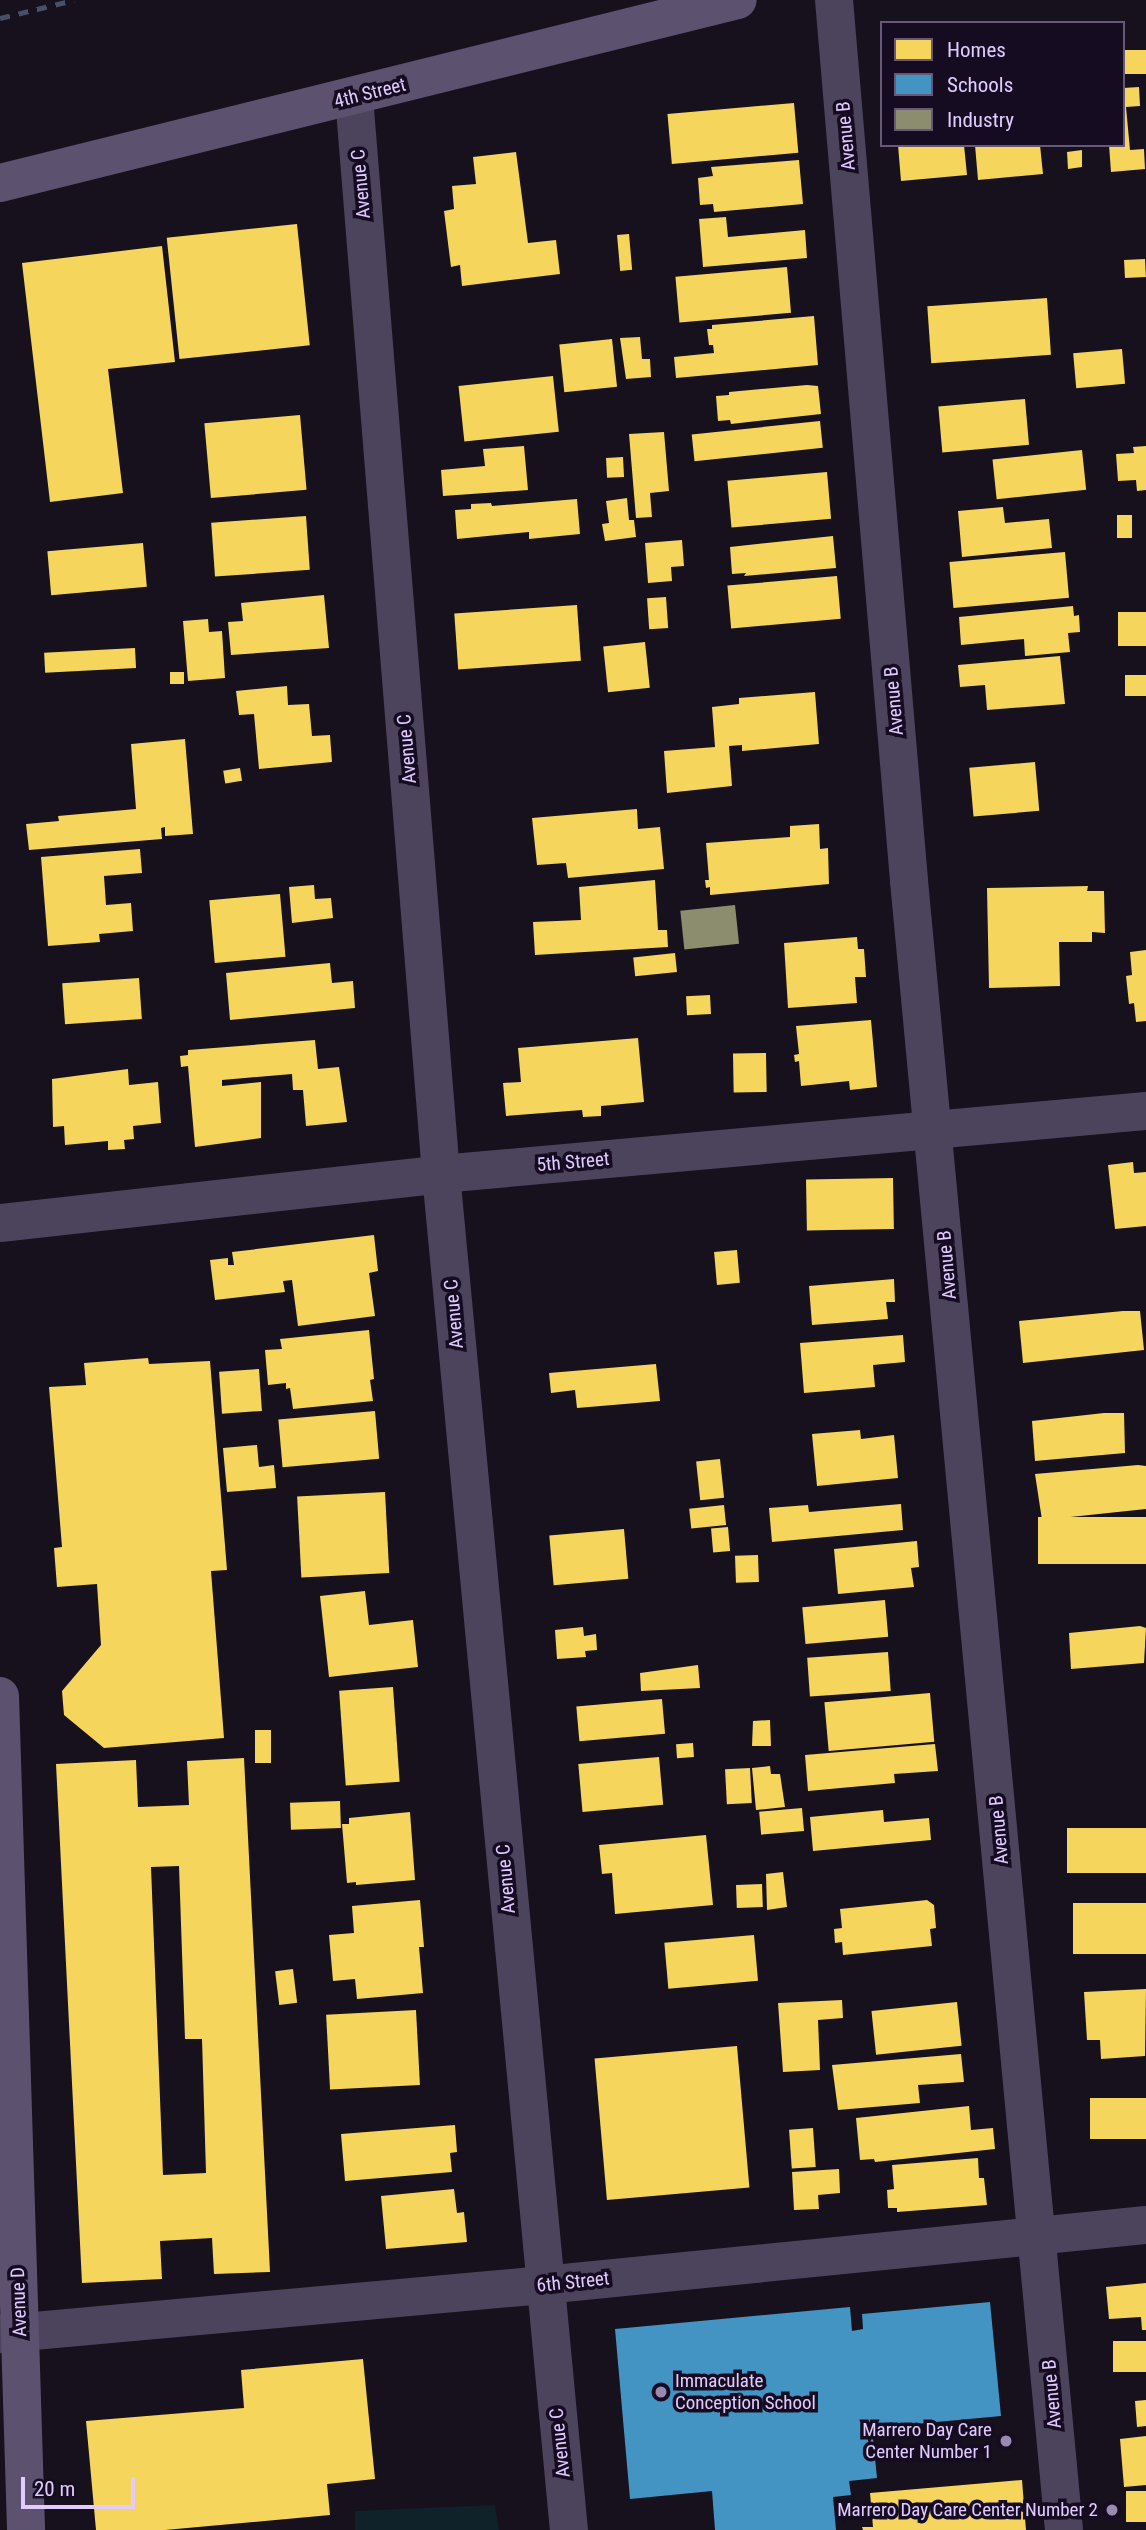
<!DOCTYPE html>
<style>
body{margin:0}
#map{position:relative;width:1146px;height:2530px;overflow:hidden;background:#16111c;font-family:"Roboto Condensed",sans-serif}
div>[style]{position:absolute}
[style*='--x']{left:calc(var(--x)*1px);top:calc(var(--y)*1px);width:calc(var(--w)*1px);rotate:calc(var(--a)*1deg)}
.green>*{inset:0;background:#0f2129}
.homes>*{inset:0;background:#f6d55c;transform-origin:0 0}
.schools>*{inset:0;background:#4393c3}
.industry>*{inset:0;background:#8c8c6e;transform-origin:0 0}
.street>*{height:38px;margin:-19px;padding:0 19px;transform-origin:19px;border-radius:19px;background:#4c445d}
.secondary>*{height:38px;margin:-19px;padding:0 19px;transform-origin:19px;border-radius:19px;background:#5c5270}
.rail>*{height:5px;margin-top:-2.5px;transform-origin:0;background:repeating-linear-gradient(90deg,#465068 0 10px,transparent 0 19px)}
.dots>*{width:19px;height:19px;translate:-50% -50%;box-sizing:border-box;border:4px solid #150c21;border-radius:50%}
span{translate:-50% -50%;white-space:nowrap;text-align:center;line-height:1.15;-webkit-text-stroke:7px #150c21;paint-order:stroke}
.street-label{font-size:19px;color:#e1cbff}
.poi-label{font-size:19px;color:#e1cbff}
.left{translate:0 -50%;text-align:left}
.right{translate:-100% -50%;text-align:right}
.legend{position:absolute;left:880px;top:21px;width:245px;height:126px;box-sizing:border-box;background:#150c21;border:2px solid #67587a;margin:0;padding:9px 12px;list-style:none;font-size:21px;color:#e1cbff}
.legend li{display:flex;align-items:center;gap:14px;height:35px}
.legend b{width:35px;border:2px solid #67587a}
.scale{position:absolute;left:21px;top:2477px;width:114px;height:32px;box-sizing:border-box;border:4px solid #e1cbff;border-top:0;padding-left:9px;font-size:21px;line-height:24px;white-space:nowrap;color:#e1cbff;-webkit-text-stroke:5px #150c21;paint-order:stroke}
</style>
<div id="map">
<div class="green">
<div style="clip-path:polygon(495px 2505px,499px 2530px,355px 2530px,355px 2511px)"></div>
</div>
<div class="homes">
<div style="left:1146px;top:50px;width:24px;height:21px;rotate:90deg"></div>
<div style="clip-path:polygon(1139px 87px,1140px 106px,1126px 107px,1130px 150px,1144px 149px,1145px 169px,1111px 172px,1109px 145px,1123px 145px,1123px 88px)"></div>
<div style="left:794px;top:103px;width:50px;height:127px;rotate:85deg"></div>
<div style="clip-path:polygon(898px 145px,964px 145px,967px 175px,901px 181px)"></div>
<div style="clip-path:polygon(975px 145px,1040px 145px,1043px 174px,978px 180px)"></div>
<div style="clip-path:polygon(1082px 150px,1082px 167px,1068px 169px,1067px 152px)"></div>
<div style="clip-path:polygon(516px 152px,528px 243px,556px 240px,560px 274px,462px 286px,460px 265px,451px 267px,444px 211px,454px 209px,452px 186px,476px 184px,473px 157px)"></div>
<div style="clip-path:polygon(799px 160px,803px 204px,714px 212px,713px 204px,700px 205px,698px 178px,713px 176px,711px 167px)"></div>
<div style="clip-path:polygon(726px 217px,728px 237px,805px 230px,807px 258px,703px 267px,699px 219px)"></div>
<div style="left:297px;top:224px;width:122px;height:131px;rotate:84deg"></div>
<div style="left:629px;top:234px;width:36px;height:12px;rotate:85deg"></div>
<div style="clip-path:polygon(162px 246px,175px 362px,108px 369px,123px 493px,50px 502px,22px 263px)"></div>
<div style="left:1145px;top:259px;width:18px;height:21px;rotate:87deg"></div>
<div style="left:787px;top:267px;width:46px;height:112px;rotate:85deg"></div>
<div style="left:1047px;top:298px;width:57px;height:120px;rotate:86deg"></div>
<div style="clip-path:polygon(814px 316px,818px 365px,676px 378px,674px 357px,714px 353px,713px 345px,709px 345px,707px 329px,712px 329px,712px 325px)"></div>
<div style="clip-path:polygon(640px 337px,642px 359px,650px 359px,651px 377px,626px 379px,620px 338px)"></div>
<div style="left:612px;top:339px;width:48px;height:53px;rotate:84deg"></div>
<div style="left:1122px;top:349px;width:35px;height:49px;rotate:85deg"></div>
<div style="left:553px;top:376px;width:56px;height:95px;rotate:84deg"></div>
<div style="clip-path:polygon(807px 385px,818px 386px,821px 414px,731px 424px,730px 420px,718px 421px,716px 396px,729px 395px,729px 392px)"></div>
<div style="left:1025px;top:399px;width:46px;height:87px;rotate:85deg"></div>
<div style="left:300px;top:415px;width:75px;height:96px;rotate:85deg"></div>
<div style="left:820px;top:421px;width:27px;height:129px;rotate:84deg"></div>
<div style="clip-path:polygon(664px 432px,669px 491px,650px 493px,652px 517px,636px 518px,629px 434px)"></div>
<div style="clip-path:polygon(524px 446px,528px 490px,443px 496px,441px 470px,485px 466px,483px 449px)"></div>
<div style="clip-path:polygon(1146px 446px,1146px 490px,1137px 491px,1136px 480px,1118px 481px,1116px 454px,1134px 453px,1133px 447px)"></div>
<div style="left:1082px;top:450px;width:40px;height:90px;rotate:84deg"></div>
<div style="left:623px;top:457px;width:20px;height:17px;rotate:87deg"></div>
<div style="left:827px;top:472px;width:47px;height:100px;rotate:85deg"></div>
<div style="clip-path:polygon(627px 498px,629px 520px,634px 520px,636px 537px,605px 541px,602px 524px,609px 523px,606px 501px)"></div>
<div style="clip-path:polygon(577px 499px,580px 534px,529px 539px,529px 532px,457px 539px,455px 510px,471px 509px,471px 504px,491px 503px,492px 506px)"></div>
<div style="clip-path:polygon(1003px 507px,1005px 523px,1049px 519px,1052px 548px,962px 557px,958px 511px)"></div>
<div style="left:1117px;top:515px;width:15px;height:23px"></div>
<div style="left:306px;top:516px;width:54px;height:95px;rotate:86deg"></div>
<div style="clip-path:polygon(833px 536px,836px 568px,744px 576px,746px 573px,732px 574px,730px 547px)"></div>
<div style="clip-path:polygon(682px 540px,684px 566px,671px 567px,672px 581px,648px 583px,645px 543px)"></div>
<div style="left:143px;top:543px;width:44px;height:96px;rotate:85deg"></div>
<div style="left:1065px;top:552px;width:46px;height:116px;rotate:85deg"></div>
<div style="left:837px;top:576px;width:43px;height:110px;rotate:85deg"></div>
<div style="clip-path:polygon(324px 595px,329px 648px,231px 655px,228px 622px,243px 621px,241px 603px)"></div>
<div style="left:666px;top:597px;width:31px;height:19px;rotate:86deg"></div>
<div style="left:577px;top:605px;width:56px;height:123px;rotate:86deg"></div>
<div style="clip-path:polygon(1073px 606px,1074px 616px,1079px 615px,1080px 632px,1068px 633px,1070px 652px,1025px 656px,1024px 639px,961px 645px,959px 617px)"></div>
<div style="left:1146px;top:612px;width:34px;height:28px;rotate:90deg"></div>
<div style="clip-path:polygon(208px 619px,209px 632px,222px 631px,225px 678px,188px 681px,183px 621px)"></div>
<div style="left:645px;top:642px;width:46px;height:42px;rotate:84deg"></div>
<div style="left:135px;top:648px;width:20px;height:91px;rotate:87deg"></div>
<div style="clip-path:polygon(1060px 656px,1065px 704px,987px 710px,985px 685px,960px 687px,958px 665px)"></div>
<div style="left:170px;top:672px;width:14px;height:12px"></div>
<div style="left:1146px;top:675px;width:21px;height:21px;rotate:90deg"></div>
<div style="clip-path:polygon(287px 686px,288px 705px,309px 704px,312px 736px,330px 735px,332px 762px,259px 769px,254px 714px,239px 715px,236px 691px)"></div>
<div style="clip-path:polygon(815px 692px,819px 744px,742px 751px,742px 745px,729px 746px,732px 786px,667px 793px,664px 751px,715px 747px,712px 707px,739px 704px,739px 698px)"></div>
<div style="clip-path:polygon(185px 739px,193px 834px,165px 836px,165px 827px,161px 828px,162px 839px,29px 850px,26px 824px,59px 821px,58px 816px,136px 809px,131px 744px)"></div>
<div style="left:1035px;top:762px;width:49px;height:66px;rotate:85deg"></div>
<div style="left:240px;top:768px;width:13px;height:17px;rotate:81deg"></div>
<div style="clip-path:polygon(637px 809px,638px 829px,660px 827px,664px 869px,568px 878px,566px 863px,537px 865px,532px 818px)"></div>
<div style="clip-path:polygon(819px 824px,820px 849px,828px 848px,829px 884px,710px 895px,710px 887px,706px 888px,705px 880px,709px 880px,706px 843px,790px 837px,790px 826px)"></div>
<div style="clip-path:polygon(140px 849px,142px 873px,104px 876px,106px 905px,131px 903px,133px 931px,99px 934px,100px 942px,48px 946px,41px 857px)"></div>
<div style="clip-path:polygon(655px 880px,658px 930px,667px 930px,668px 947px,535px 955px,533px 922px,581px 920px,579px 887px)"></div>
<div style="clip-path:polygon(314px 885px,315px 899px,331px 898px,333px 918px,292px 923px,289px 887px)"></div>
<div style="clip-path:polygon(1088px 886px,1087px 891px,1104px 891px,1105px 933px,1092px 932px,1092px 942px,1059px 942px,1060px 986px,989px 988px,987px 888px)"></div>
<div style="left:280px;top:894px;width:63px;height:71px;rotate:85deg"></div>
<div style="clip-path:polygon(857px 937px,858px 949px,864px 949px,866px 977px,855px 977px,857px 1003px,788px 1008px,784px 943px)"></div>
<div style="clip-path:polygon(1146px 950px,1146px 1021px,1136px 1022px,1134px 1003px,1129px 1004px,1126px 976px,1132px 975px,1130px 952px)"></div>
<div style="left:675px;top:953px;width:19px;height:42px;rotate:84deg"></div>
<div style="clip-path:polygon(330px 963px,332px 983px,353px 981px,355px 1008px,230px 1020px,226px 973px)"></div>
<div style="left:139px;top:978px;width:41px;height:77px;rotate:86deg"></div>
<div style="left:710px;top:995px;width:19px;height:24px;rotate:87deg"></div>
<div style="clip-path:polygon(871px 1020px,877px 1087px,850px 1090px,849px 1081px,801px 1086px,799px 1061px,795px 1062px,794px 1055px,799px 1054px,796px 1026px)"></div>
<div style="clip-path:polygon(638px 1038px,644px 1102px,601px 1106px,601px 1116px,583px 1117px,582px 1110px,506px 1116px,503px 1083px,521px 1082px,518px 1048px)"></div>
<div style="clip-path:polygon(315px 1040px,318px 1069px,339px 1067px,347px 1122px,306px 1126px,303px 1090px,293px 1090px,292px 1074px,222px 1080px,222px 1086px,261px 1082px,261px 1138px,195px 1147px,188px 1066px,181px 1067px,180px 1056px,188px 1055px,188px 1050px)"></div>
<div style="left:766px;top:1053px;width:39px;height:33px;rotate:89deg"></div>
<div style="clip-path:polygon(128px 1069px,129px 1085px,158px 1082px,161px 1123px,133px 1126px,134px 1139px,124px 1140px,125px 1149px,108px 1150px,108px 1141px,65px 1145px,64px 1126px,53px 1127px,52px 1079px)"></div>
<div style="clip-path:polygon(1133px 1162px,1134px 1173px,1146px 1172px,1146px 1226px,1115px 1229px,1108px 1165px)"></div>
<div style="left:893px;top:1178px;width:51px;height:87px;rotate:89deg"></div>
<div style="clip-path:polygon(374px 1235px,378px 1271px,369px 1273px,375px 1316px,298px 1326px,292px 1280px,283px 1281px,285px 1292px,215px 1300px,210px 1260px,228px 1258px,228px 1265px,234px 1265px,232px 1252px)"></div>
<div style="left:737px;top:1250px;width:33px;height:23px;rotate:85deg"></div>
<div style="clip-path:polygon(894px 1279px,895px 1302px,886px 1302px,888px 1319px,812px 1325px,809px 1286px)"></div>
<div style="clip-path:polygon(1123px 1311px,1140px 1311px,1144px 1350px,1023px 1363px,1019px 1321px)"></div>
<div style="clip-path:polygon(369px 1330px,374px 1379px,370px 1380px,373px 1401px,293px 1409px,290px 1388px,286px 1389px,286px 1383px,268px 1385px,265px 1350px,282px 1349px,280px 1339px)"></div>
<div style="clip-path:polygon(903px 1335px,905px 1362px,873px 1365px,875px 1387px,804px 1393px,800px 1343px)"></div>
<div style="clip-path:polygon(148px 1358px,149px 1364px,210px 1361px,227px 1570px,211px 1571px,224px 1738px,104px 1748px,64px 1715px,62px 1691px,101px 1645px,97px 1584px,57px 1587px,54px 1548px,62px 1547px,49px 1387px,86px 1385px,84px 1363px)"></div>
<div style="clip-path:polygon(656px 1364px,660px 1401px,577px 1408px,575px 1390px,551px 1393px,549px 1373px)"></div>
<div style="left:259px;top:1369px;width:42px;height:40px;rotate:86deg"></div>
<div style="left:375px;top:1411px;width:48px;height:97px;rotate:85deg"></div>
<div style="clip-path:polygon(1104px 1413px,1124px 1413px,1125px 1453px,1035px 1461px,1032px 1421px)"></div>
<div style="clip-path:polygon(860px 1430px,861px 1439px,894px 1435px,898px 1478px,817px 1486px,812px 1434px)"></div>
<div style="clip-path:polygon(257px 1445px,259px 1467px,274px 1465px,276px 1488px,227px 1492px,223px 1448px)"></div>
<div style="left:720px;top:1459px;width:39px;height:24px;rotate:84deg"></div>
<div style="clip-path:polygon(1138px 1465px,1146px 1466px,1146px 1509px,1042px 1520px,1035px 1474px)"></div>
<div style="left:385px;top:1492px;width:81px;height:88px;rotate:87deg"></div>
<div style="clip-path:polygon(901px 1504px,903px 1530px,772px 1542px,769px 1508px,808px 1505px,809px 1512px)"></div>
<div style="left:724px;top:1505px;width:20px;height:35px;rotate:84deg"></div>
<div style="left:1146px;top:1517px;width:47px;height:108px;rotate:90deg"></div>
<div style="left:728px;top:1527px;width:24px;height:17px;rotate:85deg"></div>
<div style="left:624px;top:1529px;width:50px;height:75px;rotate:85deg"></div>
<div style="clip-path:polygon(917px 1541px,919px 1567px,911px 1568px,914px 1587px,838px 1594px,834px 1549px)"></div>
<div style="left:758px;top:1555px;width:27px;height:23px;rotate:88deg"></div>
<div style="clip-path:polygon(365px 1591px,369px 1625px,413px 1620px,418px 1667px,329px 1677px,320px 1596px)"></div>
<div style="left:885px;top:1600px;width:37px;height:83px;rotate:85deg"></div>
<div style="clip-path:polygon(1140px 1626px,1146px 1628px,1144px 1663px,1071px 1669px,1069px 1633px)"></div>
<div style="clip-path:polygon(583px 1627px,584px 1636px,596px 1634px,597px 1650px,585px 1651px,586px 1657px,557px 1659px,555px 1630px)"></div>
<div style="left:888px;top:1652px;width:39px;height:81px;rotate:86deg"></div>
<div style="clip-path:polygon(698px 1665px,700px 1688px,641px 1691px,640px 1673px)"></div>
<div style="left:393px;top:1687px;width:95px;height:54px;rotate:86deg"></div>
<div style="left:930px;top:1693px;width:49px;height:106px;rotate:85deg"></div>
<div style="left:662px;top:1699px;width:35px;height:86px;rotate:85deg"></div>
<div style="clip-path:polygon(770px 1720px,771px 1746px,752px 1746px,753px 1721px)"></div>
<div style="left:271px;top:1730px;width:33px;height:16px;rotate:90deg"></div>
<div style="left:693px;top:1743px;width:14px;height:17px;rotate:86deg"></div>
<div style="clip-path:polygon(935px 1744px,938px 1771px,894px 1774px,895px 1783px,808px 1791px,805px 1755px)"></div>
<div style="left:659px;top:1757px;width:48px;height:81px;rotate:85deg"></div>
<div style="clip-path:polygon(evenodd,244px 1758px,270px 2272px,214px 2274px,212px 2238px,160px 2241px,162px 2279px,82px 2283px,56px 1764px,136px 1760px,138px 1807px,189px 1805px,187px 1761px,244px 1758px,179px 1866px,185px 2039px,202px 2039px,206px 2173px,163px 2175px,151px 1867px,179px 1866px)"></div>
<div style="clip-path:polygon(770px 1766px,771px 1774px,780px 1774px,785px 1807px,756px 1810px,752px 1768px)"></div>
<div style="left:750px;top:1768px;width:35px;height:25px;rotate:87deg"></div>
<div style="left:340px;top:1801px;width:27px;height:50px;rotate:88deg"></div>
<div style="left:802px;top:1808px;width:23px;height:43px;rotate:85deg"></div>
<div style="clip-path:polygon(883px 1810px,884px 1822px,929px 1818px,931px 1840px,813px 1851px,810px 1817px)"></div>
<div style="clip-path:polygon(410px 1812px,415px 1880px,356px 1885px,356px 1882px,347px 1883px,342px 1824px,349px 1824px,349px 1818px)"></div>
<div style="left:1146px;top:1828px;width:45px;height:79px;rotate:90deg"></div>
<div style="clip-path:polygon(706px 1835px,713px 1905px,615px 1914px,612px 1873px,602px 1874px,599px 1845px)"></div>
<div style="clip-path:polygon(783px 1872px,787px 1907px,767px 1910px,766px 1874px)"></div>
<div style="left:762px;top:1884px;width:23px;height:26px;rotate:88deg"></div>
<div style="clip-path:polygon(420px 1900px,424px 1947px,419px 1947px,423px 1993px,357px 1999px,355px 1979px,333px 1981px,329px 1935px,354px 1933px,352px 1906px)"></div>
<div style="clip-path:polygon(927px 1900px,934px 1905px,936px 1928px,930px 1929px,932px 1946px,843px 1955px,842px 1942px,835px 1943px,834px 1929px,842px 1928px,840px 1909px)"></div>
<div style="left:1146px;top:1903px;width:51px;height:73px;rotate:90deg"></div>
<div style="left:754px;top:1935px;width:46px;height:90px;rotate:85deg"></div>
<div style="left:293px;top:1969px;width:34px;height:18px;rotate:83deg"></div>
<div style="clip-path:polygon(1146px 1989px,1145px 2056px,1101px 2059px,1100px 2040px,1087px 2040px,1084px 1992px)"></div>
<div style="clip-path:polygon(842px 2000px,843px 2018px,818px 2020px,820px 2070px,783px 2072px,778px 2003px)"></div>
<div style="left:957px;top:2002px;width:44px;height:86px;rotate:84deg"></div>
<div style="left:416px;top:2010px;width:75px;height:90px;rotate:87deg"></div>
<div style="left:737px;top:2046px;width:142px;height:143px;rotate:85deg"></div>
<div style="clip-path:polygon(961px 2054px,964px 2082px,918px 2085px,920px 2103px,838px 2110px,832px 2065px)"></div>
<div style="left:1146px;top:2098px;width:41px;height:56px;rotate:90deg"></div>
<div style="clip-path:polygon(969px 2106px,971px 2130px,993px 2128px,995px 2149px,875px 2162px,874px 2159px,860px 2160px,856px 2118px)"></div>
<div style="clip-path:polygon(455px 2125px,457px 2152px,450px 2153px,452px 2172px,345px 2181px,341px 2134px)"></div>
<div style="left:813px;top:2128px;width:39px;height:24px;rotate:86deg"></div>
<div style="clip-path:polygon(978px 2158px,979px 2178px,984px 2178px,987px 2205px,897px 2212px,897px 2208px,888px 2208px,887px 2190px,894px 2189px,892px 2165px)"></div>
<div style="clip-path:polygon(839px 2169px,840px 2193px,818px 2195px,819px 2209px,794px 2210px,792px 2172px)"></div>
<div style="clip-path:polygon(454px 2189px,457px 2213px,464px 2212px,467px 2242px,386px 2249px,381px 2196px)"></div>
<div style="clip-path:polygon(1146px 2283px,1146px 2330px,1142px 2330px,1141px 2317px,1109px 2319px,1106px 2287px)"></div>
<div style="left:1146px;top:2341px;width:31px;height:33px;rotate:90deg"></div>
<div style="clip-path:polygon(363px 2359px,375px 2479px,327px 2484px,330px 2515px,165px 2530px,96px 2530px,86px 2421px,244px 2408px,241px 2370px)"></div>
<div style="clip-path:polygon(1146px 2400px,1146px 2426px,1137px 2427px,1135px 2401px)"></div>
<div style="clip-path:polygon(1146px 2436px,1146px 2485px,1124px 2487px,1120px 2439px)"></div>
<div style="clip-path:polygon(1022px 2480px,1026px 2530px,863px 2530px,862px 2527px,873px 2527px,870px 2493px)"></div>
<div style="left:1146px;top:2491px;width:31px;height:20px;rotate:90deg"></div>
</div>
<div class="schools">
<div style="clip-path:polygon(990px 2302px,1001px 2416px,872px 2428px,877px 2478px,849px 2481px,851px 2495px,833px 2497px,836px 2530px,715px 2530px,712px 2491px,630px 2499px,615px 2329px,850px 2307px,852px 2331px,863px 2329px,862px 2314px)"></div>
</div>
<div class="industry">
<div style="left:735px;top:905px;width:39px;height:55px;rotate:84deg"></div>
</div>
<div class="street">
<div style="--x:834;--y:0;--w:884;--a:85.13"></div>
<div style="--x:909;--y:881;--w:1656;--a:84.63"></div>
<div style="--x:354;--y:97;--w:1081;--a:85.38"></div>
<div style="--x:441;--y:1174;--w:1362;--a:84.61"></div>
<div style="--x:0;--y:1223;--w:444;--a:-6.3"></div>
<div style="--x:441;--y:1174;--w:708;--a:-5.11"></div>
<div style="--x:0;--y:2334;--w:546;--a:-5.15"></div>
<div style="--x:544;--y:2285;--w:605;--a:-5.69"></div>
</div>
<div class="secondary">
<div style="--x:0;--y:183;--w:760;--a:-13.93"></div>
<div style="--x:0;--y:1696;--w:834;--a:88.21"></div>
</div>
<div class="rail">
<div style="--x:0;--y:18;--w:76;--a:-13.7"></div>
</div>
<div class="dots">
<div style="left:661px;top:2392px;background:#9a8ab0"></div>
<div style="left:1006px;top:2441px;background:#9a8ab0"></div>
<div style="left:1112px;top:2510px;background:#9a8ab0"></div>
</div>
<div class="street-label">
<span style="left:370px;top:93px;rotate:-14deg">4th Street</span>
<span style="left:846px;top:136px;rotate:-95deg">Avenue B</span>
<span style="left:361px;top:184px;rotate:-95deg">Avenue C</span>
<span style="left:894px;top:701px;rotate:-95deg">Avenue B</span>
<span style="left:407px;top:749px;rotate:-95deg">Avenue C</span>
<span style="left:573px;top:1162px;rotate:-5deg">5th Street</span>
<span style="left:947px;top:1265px;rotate:-95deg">Avenue B</span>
<span style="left:454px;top:1314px;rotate:-95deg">Avenue C</span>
<span style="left:999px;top:1830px;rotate:-95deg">Avenue B</span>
<span style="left:506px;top:1879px;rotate:-95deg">Avenue C</span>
<span style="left:573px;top:2282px;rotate:-6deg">6th Street</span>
<span style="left:19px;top:2302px;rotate:-92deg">Avenue D</span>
<span style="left:1052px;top:2394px;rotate:-95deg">Avenue B</span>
<span style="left:560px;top:2443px;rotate:-96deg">Avenue C</span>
</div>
<div class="poi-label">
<span class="left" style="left:675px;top:2392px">Immaculate<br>Conception School</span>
<span class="right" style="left:992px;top:2441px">Marrero Day Care<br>Center Number 1</span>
<span class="right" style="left:1098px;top:2510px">Marrero Day Care Center Number 2</span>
</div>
<ul class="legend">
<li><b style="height:19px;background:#f6d55c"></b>Homes</li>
<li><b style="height:19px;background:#4393c3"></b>Schools</li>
<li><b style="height:19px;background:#8c8c6e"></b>Industry</li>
</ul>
<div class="scale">20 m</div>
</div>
